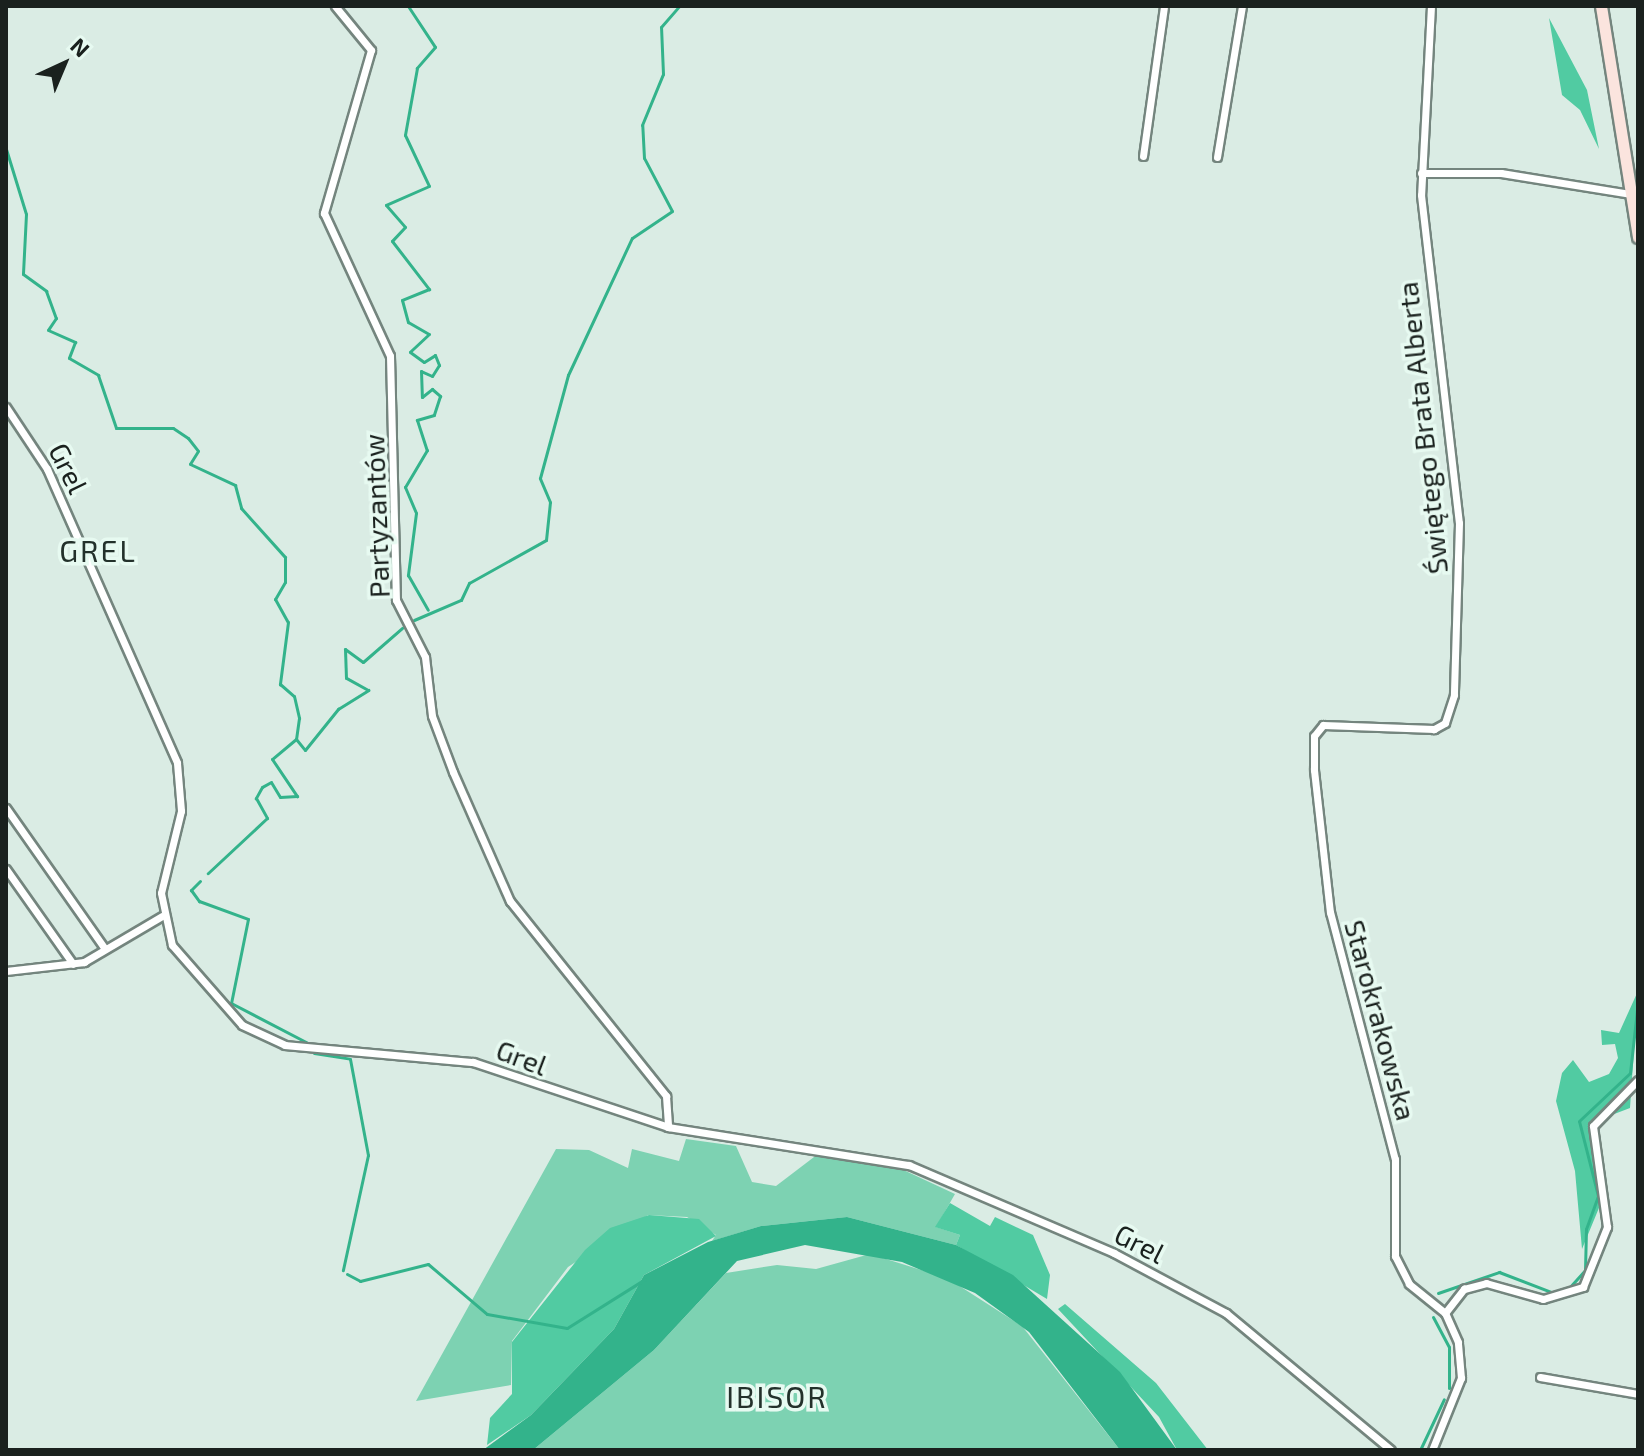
<!DOCTYPE html>
<meta charset="utf-8">
<style>
body{margin:0}
#map{position:relative;width:1644px;height:1456px;overflow:hidden;background:#daece4;font-family:"Exo 2",sans-serif}
div>[style]{position:absolute}
[style*='--x']{left:calc(var(--x)*1px);top:calc(var(--y)*1px);width:calc(var(--w)*1px);rotate:calc(var(--a)*1deg)}
.green>*{inset:0;background:#7dd2b2}
.forest>*{inset:0;background:#51cba2}
.water>*{inset:0;background:#33b38b}
.stream>*{height:3px;margin:-1.5px;padding:0 1.5px;transform-origin:1.5px;border-radius:1.5px;background:#33b38b}
.roads{filter:drop-shadow(2px 0 #74857e) drop-shadow(-2px 0 #74857e) drop-shadow(0 2px #74857e) drop-shadow(0 -2px #74857e)}
.minor>*{height:7px;margin:-3.5px;padding:0 3.5px;transform-origin:3.5px;border-radius:3.5px;background:#fff}
.secondary>*{height:11px;margin:-5.5px;padding:0 5.5px;transform-origin:5.5px;border-radius:5.5px;background:#fbe4de}
span{translate:-50% -50%;white-space:nowrap;text-align:center;line-height:1.15;-webkit-text-stroke:7px #e7faf1;paint-order:stroke}
.street-label{font-size:28px;color:#1a211e}
.neighbourhood-label{font-size:30px;color:#23312b;letter-spacing:2px}
.frame{position:absolute;inset:0;border:8px solid #1a211e;pointer-events:none}
.north{position:absolute;left:24px;top:24px;width:80px;height:80px;-webkit-text-stroke:6px #e7faf1;paint-order:stroke;rotate:44deg;font-size:22px;font-weight:700;line-height:32px;text-align:center;color:#1a211e}
.north::after{content:'';display:block;margin:auto;width:28px;height:36px;background:#1a211e;clip-path:polygon(50% 0,100% 100%,50% 72%,0 100%)}
</style>
<div id="map">
<div class="green">
<div style="clip-path:polygon(686px 1139px,736px 1146px,752px 1182px,776px 1186px,818px 1154px,897px 1167px,955px 1194px,936px 1227px,960px 1235px,956px 1245px,847px 1217px,761px 1226px,712px 1241px,716px 1235px,687px 1217px,648px 1215px,568px 1267px,512px 1341px,511px 1385px,416px 1401px,556px 1149px,589px 1150px,628px 1168px,632px 1149px,679px 1161px)"></div>
<div style="clip-path:polygon(870px 1254px,947px 1278px,1022px 1326px,1120px 1450px,533px 1450px,654px 1350px,726px 1273px,777px 1265px,816px 1269px)"></div>
</div>
<div class="forest">
<div style="clip-path:polygon(1549px 18px,1587px 90px,1599px 149px,1580px 110px,1562px 95px)"></div>
<div style="clip-path:polygon(1638px 991px,1630px 1108px,1588px 1124px,1601px 1203px,1582px 1249px,1575px 1171px,1556px 1101px,1562px 1073px,1573px 1060px,1589px 1082px,1609px 1074px,1618px 1058px,1615px 1044px,1602px 1045px,1601px 1030px,1619px 1033px)"></div>
<div style="clip-path:polygon(950px 1203px,990px 1226px,995px 1217px,1033px 1235px,1050px 1275px,1047px 1299px,956px 1245px,960px 1235px,935px 1227px)"></div>
<div style="clip-path:polygon(649px 1215px,699px 1219px,716px 1236px,644px 1275px,614px 1329px,531px 1415px,487px 1445px,490px 1418px,512px 1394px,512px 1342px,585px 1250px,610px 1228px)"></div>
<div style="clip-path:polygon(1065px 1304px,1156px 1383px,1208px 1450px,1177px 1450px,1159px 1417px,1058px 1309px)"></div>
</div>
<div class="water">
<div style="clip-path:polygon(847px 1217px,956px 1245px,1013px 1275px,1120px 1372px,1177px 1450px,1120px 1450px,1029px 1332px,975px 1293px,902px 1262px,805px 1245px,737px 1261px,654px 1350px,533px 1450px,483px 1450px,531px 1415px,614px 1329px,644px 1275px,708px 1242px,761px 1226px)"></div>
</div>
<div class="stream">
<div style="--x:408;--y:6;--w:49;--a:56.6"></div>
<div style="--x:435;--y:47;--w:28;--a:131"></div>
<div style="--x:417;--y:68;--w:68;--a:100.2"></div>
<div style="--x:405;--y:135;--w:56;--a:64.8"></div>
<div style="--x:429;--y:186;--w:47;--a:156.2"></div>
<div style="--x:386;--y:205;--w:29;--a:49"></div>
<div style="--x:405;--y:227;--w:19;--a:133"></div>
<div style="--x:392;--y:241;--w:61;--a:52.4"></div>
<div style="--x:429;--y:289;--w:29;--a:158"></div>
<div style="--x:402;--y:300;--w:23;--a:75"></div>
<div style="--x:408;--y:322;--w:24;--a:30"></div>
<div style="--x:429;--y:334;--w:26;--a:137"></div>
<div style="--x:410;--y:352;--w:17;--a:36"></div>
<div style="--x:424;--y:362;--w:13;--a:-32"></div>
<div style="--x:435;--y:355;--w:11;--a:68"></div>
<div style="--x:439;--y:365;--w:13;--a:122"></div>
<div style="--x:432;--y:376;--w:12;--a:-156"></div>
<div style="--x:421;--y:371;--w:26;--a:88"></div>
<div style="--x:422;--y:397;--w:13;--a:-39"></div>
<div style="--x:432;--y:389;--w:11;--a:41"></div>
<div style="--x:440;--y:396;--w:20;--a:108"></div>
<div style="--x:434;--y:415;--w:18;--a:164"></div>
<div style="--x:417;--y:420;--w:32;--a:72"></div>
<div style="--x:427;--y:450;--w:43;--a:120.7"></div>
<div style="--x:405;--y:487;--w:28;--a:67"></div>
<div style="--x:416;--y:513;--w:63;--a:97.4"></div>
<div style="--x:408;--y:575;--w:40;--a:60.3"></div>
<div style="--x:6;--y:149;--w:68;--a:72.9"></div>
<div style="--x:26;--y:214;--w:60;--a:92.9"></div>
<div style="--x:23;--y:274;--w:29;--a:36"></div>
<div style="--x:46;--y:291;--w:29;--a:70"></div>
<div style="--x:56;--y:318;--w:14;--a:124"></div>
<div style="--x:48;--y:330;--w:30;--a:24"></div>
<div style="--x:75;--y:342;--w:17;--a:111"></div>
<div style="--x:69;--y:358;--w:34;--a:30"></div>
<div style="--x:98;--y:375;--w:56;--a:71.2"></div>
<div style="--x:116;--y:428;--w:57;--a:0"></div>
<div style="--x:173;--y:428;--w:18;--a:34"></div>
<div style="--x:188;--y:438;--w:16;--a:52"></div>
<div style="--x:198;--y:451;--w:15;--a:122"></div>
<div style="--x:190;--y:464;--w:50;--a:25"></div>
<div style="--x:235;--y:485;--w:24;--a:75"></div>
<div style="--x:241;--y:508;--w:66;--a:48.1"></div>
<div style="--x:285;--y:557;--w:25;--a:90"></div>
<div style="--x:285;--y:582;--w:20;--a:120"></div>
<div style="--x:275;--y:599;--w:26;--a:61"></div>
<div style="--x:288;--y:622;--w:63;--a:97.4"></div>
<div style="--x:280;--y:684;--w:18;--a:41"></div>
<div style="--x:294;--y:696;--w:23;--a:77"></div>
<div style="--x:299;--y:718;--w:21;--a:98"></div>
<div style="--x:296;--y:739;--w:31;--a:140"></div>
<div style="--x:272;--y:759;--w:45;--a:56"></div>
<div style="--x:297;--y:796;--w:17;--a:177"></div>
<div style="--x:280;--y:797;--w:17;--a:-121"></div>
<div style="--x:271;--y:782;--w:10;--a:151"></div>
<div style="--x:262;--y:787;--w:13;--a:119"></div>
<div style="--x:256;--y:798;--w:23;--a:61"></div>
<div style="--x:267;--y:818;--w:81;--a:137"></div>
<div style="--x:414;--y:620;--w:51;--a:-23.1"></div>
<div style="--x:461;--y:600;--w:19;--a:-65"></div>
<div style="--x:469;--y:583;--w:88;--a:-29.2"></div>
<div style="--x:546;--y:540;--w:38;--a:-84"></div>
<div style="--x:550;--y:502;--w:26;--a:-113"></div>
<div style="--x:540;--y:478;--w:107;--a:-74.8"></div>
<div style="--x:568;--y:375;--w:151;--a:-65"></div>
<div style="--x:632;--y:238;--w:48;--a:-34"></div>
<div style="--x:672;--y:211;--w:60;--a:-117.8"></div>
<div style="--x:644;--y:158;--w:33;--a:-93"></div>
<div style="--x:642;--y:125;--w:55;--a:-67.6"></div>
<div style="--x:663;--y:74;--w:47;--a:-92.4"></div>
<div style="--x:661;--y:27;--w:28;--a:-49"></div>
<div style="--x:296;--y:739;--w:14;--a:51"></div>
<div style="--x:305;--y:750;--w:53;--a:-51.2"></div>
<div style="--x:338;--y:709;--w:36;--a:-32"></div>
<div style="--x:368;--y:690;--w:25;--a:-151"></div>
<div style="--x:346;--y:678;--w:29;--a:-92"></div>
<div style="--x:345;--y:649;--w:22;--a:36"></div>
<div style="--x:363;--y:662;--w:52;--a:-41.1"></div>
<div style="--x:200;--y:881;--w:13;--a:135"></div>
<div style="--x:191;--y:890;--w:14;--a:54"></div>
<div style="--x:199;--y:901;--w:52;--a:20.2"></div>
<div style="--x:248;--y:919;--w:86;--a:101.4"></div>
<div style="--x:231;--y:1003;--w:85;--a:27.5"></div>
<div style="--x:314;--y:1053;--w:36;--a:9"></div>
<div style="--x:350;--y:1059;--w:98;--a:79.4"></div>
<div style="--x:368;--y:1155;--w:118;--a:102.3"></div>
<div style="--x:347;--y:1274;--w:15;--a:28"></div>
<div style="--x:360;--y:1281;--w:70;--a:-14"></div>
<div style="--x:428;--y:1264;--w:77;--a:40.3"></div>
<div style="--x:487;--y:1314;--w:81;--a:9.9"></div>
<div style="--x:567;--y:1328;--w:92;--a:-32.1"></div>
<div style="--x:1568;--y:1289;--w:25;--a:-48"></div>
<div style="--x:1585;--y:1270;--w:41;--a:-88.6"></div>
<div style="--x:1586;--y:1229;--w:35;--a:-70"></div>
<div style="--x:1598;--y:1196;--w:77;--a:-104.2"></div>
<div style="--x:1579;--y:1121;--w:70;--a:-43.3"></div>
<div style="--x:1630;--y:1073;--w:73;--a:-83.7"></div>
<div style="--x:1438;--y:1293;--w:65;--a:-19"></div>
<div style="--x:1499;--y:1272;--w:59;--a:20.9"></div>
<div style="--x:1433;--y:1317;--w:34;--a:62"></div>
<div style="--x:1449;--y:1347;--w:41;--a:90"></div>
<div style="--x:1420;--y:1450;--w:56;--a:-64.8"></div>
</div>
<div class="roads">
<div class="minor">
<div style="--x:335;--y:6;--w:57;--a:50.7"></div>
<div style="--x:371;--y:50;--w:170;--a:106.1"></div>
<div style="--x:324;--y:213;--w:157;--a:65.2"></div>
<div style="--x:390;--y:356;--w:244;--a:88.6"></div>
<div style="--x:396;--y:600;--w:64;--a:63"></div>
<div style="--x:425;--y:657;--w:59;--a:83.2"></div>
<div style="--x:432;--y:716;--w:60;--a:69.4"></div>
<div style="--x:453;--y:772;--w:141;--a:66.2"></div>
<div style="--x:510;--y:901;--w:250;--a:51.3"></div>
<div style="--x:666;--y:1096;--w:31;--a:86"></div>
<div style="--x:1431;--y:6;--w:189;--a:93"></div>
<div style="--x:1421;--y:195;--w:330;--a:83.4"></div>
<div style="--x:1459;--y:523;--w:172;--a:91.7"></div>
<div style="--x:1454;--y:695;--w:29;--a:108"></div>
<div style="--x:1445;--y:723;--w:13;--a:151"></div>
<div style="--x:1434;--y:729;--w:111;--a:-177.9"></div>
<div style="--x:1323;--y:725;--w:14;--a:129"></div>
<div style="--x:1314;--y:736;--w:34;--a:90"></div>
<div style="--x:1314;--y:770;--w:143;--a:83.6"></div>
<div style="--x:1330;--y:912;--w:255;--a:75.3"></div>
<div style="--x:1395;--y:1159;--w:97;--a:90"></div>
<div style="--x:1395;--y:1256;--w:31;--a:63"></div>
<div style="--x:1409;--y:1284;--w:46;--a:38.9"></div>
<div style="--x:1143;--y:156;--w:151;--a:-82"></div>
<div style="--x:1217;--y:157;--w:153;--a:-80.6"></div>
<div style="--x:1421;--y:173;--w:80;--a:0"></div>
<div style="--x:1501;--y:173;--w:132;--a:9.2"></div>
<div style="--x:6;--y:407;--w:74;--a:56.5"></div>
<div style="--x:47;--y:469;--w:321;--a:66.1"></div>
<div style="--x:177;--y:763;--w:48;--a:85.2"></div>
<div style="--x:181;--y:811;--w:84;--a:103.7"></div>
<div style="--x:161;--y:893;--w:53;--a:78.1"></div>
<div style="--x:172;--y:945;--w:106;--a:48.8"></div>
<div style="--x:242;--y:1025;--w:47;--a:24.9"></div>
<div style="--x:285;--y:1045;--w:189;--a:5.2"></div>
<div style="--x:473;--y:1062;--w:206;--a:18.4"></div>
<div style="--x:668;--y:1127;--w:244;--a:9"></div>
<div style="--x:909;--y:1165;--w:223;--a:23.2"></div>
<div style="--x:1114;--y:1253;--w:127;--a:28.2"></div>
<div style="--x:1226;--y:1313;--w:214;--a:39.7"></div>
<div style="--x:6;--y:808;--w:172;--a:54.9"></div>
<div style="--x:6;--y:869;--w:116;--a:54.8"></div>
<div style="--x:6;--y:971;--w:79;--a:-6.6"></div>
<div style="--x:84;--y:962;--w:91;--a:-30.5"></div>
<div style="--x:1540;--y:1377;--w:99;--a:9.8"></div>
<div style="--x:1432;--y:1450;--w:78;--a:-68.1"></div>
<div style="--x:1461;--y:1378;--w:36;--a:-95"></div>
<div style="--x:1458;--y:1342;--w:32;--a:-114"></div>
<div style="--x:1445;--y:1313;--w:31;--a:-52"></div>
<div style="--x:1464;--y:1289;--w:23;--a:-15"></div>
<div style="--x:1486;--y:1283;--w:59;--a:15.7"></div>
<div style="--x:1543;--y:1299;--w:42;--a:-16.7"></div>
<div style="--x:1583;--y:1287;--w:65;--a:-68.2"></div>
<div style="--x:1607;--y:1227;--w:102;--a:-97.9"></div>
<div style="--x:1593;--y:1126;--w:64;--a:-45.6"></div>
</div>
<div class="secondary">
<div style="--x:1601;--y:6;--w:234;--a:80.9"></div>
</div>
</div>
<div class="street-label">
<span style="left:1422px;top:428px;rotate:-96deg">Świętego Brata Alberta</span>
<span style="left:69px;top:468px;rotate:64deg">Grel</span>
<span style="left:376px;top:516px;rotate:-92deg">Partyzantów</span>
<span style="left:1381px;top:1020px;rotate:75deg">Starokrakowska</span>
<span style="left:522px;top:1057px;rotate:21deg">Grel</span>
<span style="left:1140px;top:1243px;rotate:27deg">Grel</span>
</div>
<div class="neighbourhood-label">
<span style="left:98px;top:550px">GREL</span>
<span style="left:777px;top:1396px">IBISOR</span>
</div>
<div class="frame"></div>
<div class="north">N</div>
</div>
